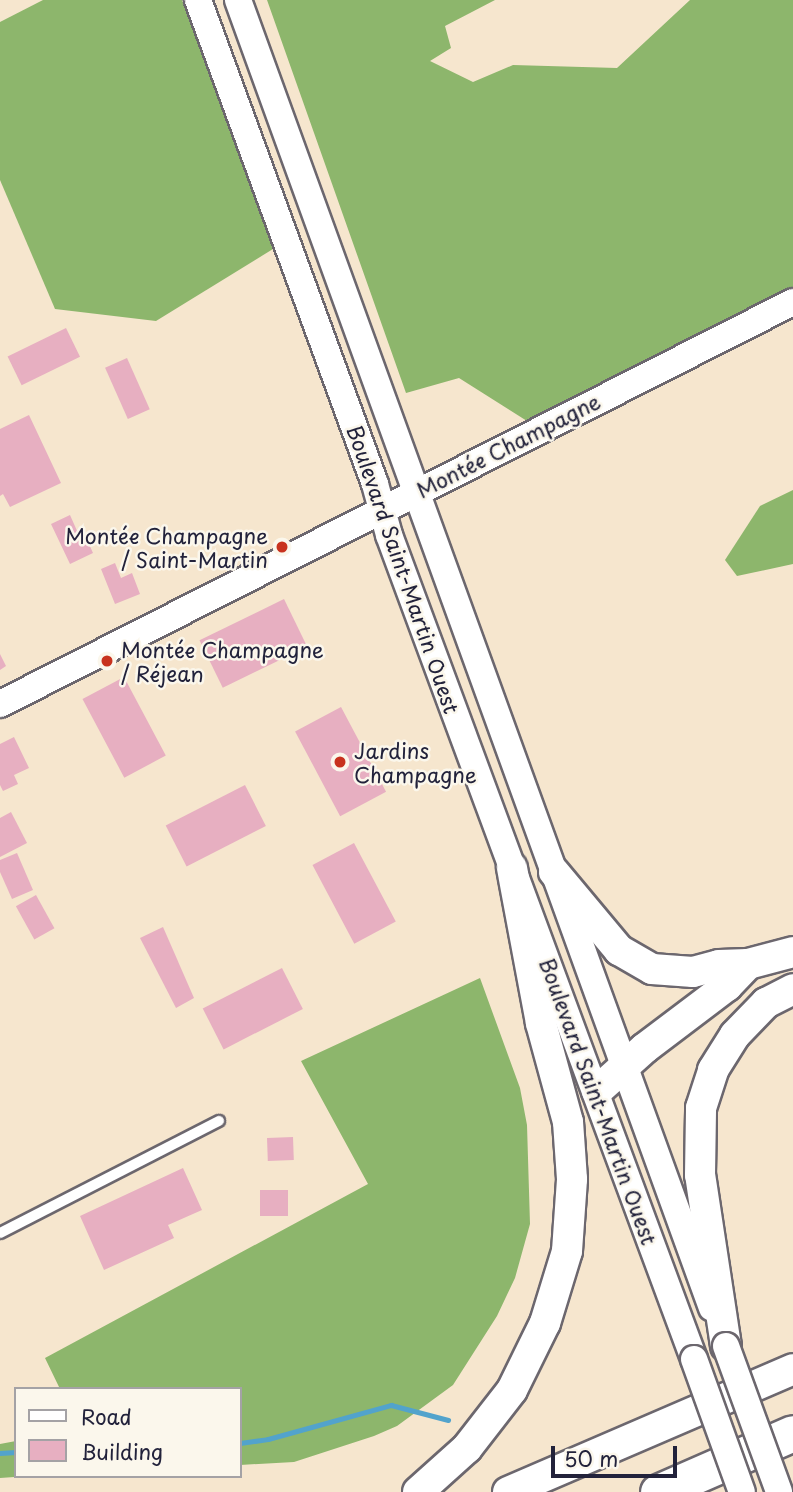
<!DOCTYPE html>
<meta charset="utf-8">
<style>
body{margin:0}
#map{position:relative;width:793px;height:1492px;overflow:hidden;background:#f6e6ce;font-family:"Playpen Sans",sans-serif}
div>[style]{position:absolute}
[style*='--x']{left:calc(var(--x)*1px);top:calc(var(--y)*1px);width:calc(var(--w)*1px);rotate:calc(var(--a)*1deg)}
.forest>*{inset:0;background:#8db66c}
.stream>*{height:5px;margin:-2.5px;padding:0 2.5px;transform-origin:2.5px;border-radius:2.5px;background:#52a3cc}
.building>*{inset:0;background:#e7afc1;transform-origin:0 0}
.roads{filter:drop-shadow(2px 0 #6c676e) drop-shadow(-2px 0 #6c676e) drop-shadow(0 2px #6c676e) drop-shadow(0 -2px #6c676e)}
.lane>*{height:10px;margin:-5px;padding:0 5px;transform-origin:5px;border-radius:5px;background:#fff}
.secondary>*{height:26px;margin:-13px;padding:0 13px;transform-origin:13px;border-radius:13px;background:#fff}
.primary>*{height:30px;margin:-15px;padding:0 15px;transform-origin:15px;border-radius:15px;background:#fff}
.highway>*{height:35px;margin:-17.5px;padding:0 17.5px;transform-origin:17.5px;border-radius:17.5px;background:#fff}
.bridges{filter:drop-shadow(2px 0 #6c676e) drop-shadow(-2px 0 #6c676e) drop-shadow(0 2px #6c676e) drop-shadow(0 -2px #6c676e)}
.secondary-bridge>*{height:26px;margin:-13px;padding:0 13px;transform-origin:13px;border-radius:13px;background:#fff}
.dots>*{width:19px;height:19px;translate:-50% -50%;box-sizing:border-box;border:4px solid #fbf7ec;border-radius:50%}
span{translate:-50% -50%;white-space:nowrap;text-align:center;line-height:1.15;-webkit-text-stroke:5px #fbf7ec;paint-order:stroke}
.street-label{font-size:21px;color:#22223b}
.poi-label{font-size:21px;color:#22223b}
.right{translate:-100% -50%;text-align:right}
.left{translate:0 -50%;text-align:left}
.legend{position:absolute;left:14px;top:1387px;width:228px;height:91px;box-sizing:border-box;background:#fbf7ec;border:2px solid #a4a2a5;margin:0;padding:9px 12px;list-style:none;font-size:21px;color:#22223b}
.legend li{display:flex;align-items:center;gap:14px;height:35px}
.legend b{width:35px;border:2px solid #a4a2a5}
.scale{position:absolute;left:551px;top:1446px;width:126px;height:32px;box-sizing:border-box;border:4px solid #22223b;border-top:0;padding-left:9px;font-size:21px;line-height:24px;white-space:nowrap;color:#22223b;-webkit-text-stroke:5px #fbf7ec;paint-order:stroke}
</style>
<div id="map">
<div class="forest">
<div style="clip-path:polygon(43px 0,182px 0,273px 249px,156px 321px,55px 309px,0 180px,0 22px)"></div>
<div style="clip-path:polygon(267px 0,495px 0,445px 26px,451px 48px,430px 61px,473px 82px,513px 65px,617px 68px,690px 0,793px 0,793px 287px,527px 421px,459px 378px,406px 393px)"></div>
<div style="clip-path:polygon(793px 490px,793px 564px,737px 576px,725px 560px,760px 506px)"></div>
<div style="clip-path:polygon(480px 978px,520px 1088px,527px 1125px,530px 1224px,515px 1278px,497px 1316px,453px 1385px,397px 1426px,374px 1436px,294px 1462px,240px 1465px,240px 1389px,60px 1389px,45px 1358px,368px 1184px,301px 1061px)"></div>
<div style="clip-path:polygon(16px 1441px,16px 1476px,29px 1476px,0 1478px,0 1444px)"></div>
</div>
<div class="stream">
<div style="--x:240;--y:1443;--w:28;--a:-8"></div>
<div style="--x:268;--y:1439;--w:128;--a:-15.5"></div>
<div style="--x:391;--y:1405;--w:59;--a:14.7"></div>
<div style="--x:0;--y:1453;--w:16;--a:-4"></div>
</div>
<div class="building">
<div style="left:66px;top:328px;width:32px;height:65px;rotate:64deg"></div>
<div style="left:127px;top:358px;width:56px;height:24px;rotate:66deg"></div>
<div style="clip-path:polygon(29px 415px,61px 483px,10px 507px,3px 494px,0 496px,0 429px)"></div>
<div style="clip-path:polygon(70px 515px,78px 533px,83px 531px,93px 553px,70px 564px,51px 524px)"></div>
<div style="clip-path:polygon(115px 563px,121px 578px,132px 573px,140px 594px,115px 604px,101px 569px)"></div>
<div style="left:284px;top:599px;width:53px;height:94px;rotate:64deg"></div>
<div style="clip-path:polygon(0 654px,6px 666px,0 670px)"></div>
<div style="left:124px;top:677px;width:89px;height:47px;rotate:62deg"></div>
<div style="left:341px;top:707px;width:96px;height:52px;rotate:62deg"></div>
<div style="clip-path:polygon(14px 737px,29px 768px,14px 775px,18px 784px,3px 791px,0 785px,0 744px)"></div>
<div style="left:245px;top:785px;width:46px;height:89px;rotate:63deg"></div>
<div style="clip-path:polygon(11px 812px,27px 843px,0 857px,0 818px)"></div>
<div style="left:354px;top:843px;width:89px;height:47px;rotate:62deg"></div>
<div style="clip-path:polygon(17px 853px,33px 890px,12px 899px,0 872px,0 860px)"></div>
<div style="left:36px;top:895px;width:38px;height:23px;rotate:61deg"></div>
<div style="clip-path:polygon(163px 927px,194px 998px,176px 1008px,140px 938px)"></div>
<div style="left:282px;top:968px;width:46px;height:89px;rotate:63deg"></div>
<div style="left:293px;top:1137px;width:23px;height:26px;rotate:88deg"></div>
<div style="clip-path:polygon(183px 1168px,202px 1210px,168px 1225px,174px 1238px,104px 1270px,80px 1216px)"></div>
<div style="left:260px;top:1190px;width:28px;height:26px"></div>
</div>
<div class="roads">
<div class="lane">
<div style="--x:0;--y:1233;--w:246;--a:-27.1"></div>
</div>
<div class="secondary">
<div style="--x:198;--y:0;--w:515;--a:69.91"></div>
<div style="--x:375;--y:484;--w:53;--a:74.6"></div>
<div style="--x:389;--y:535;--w:879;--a:69.69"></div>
<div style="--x:238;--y:0;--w:1391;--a:70.08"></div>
<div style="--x:0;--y:704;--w:889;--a:-26.88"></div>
</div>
<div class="primary">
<div style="--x:554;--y:872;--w:102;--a:50.2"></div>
<div style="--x:619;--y:950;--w:38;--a:30"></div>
<div style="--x:652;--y:969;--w:41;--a:4.2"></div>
<div style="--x:693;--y:972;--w:27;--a:-15"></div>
<div style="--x:719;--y:965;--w:29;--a:-2"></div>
<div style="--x:748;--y:964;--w:47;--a:-14.9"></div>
<div style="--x:597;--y:1091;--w:64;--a:-41.9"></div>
<div style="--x:645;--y:1048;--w:103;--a:-37.1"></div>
<div style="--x:727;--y:986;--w:30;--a:-46"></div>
<div style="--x:726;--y:1346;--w:173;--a:-98.6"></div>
<div style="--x:700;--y:1175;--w:67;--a:-89.1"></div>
<div style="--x:701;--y:1108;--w:40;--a:-72"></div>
<div style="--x:713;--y:1070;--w:41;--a:-57.8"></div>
<div style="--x:735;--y:1035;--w:45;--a:-45.9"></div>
<div style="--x:766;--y:1003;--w:30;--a:-27"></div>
<div style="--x:418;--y:1492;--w:66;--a:-41.9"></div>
<div style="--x:467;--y:1448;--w:73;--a:-52.2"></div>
<div style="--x:512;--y:1390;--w:75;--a:-63.8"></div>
<div style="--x:545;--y:1323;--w:75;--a:-73"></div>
<div style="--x:567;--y:1251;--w:72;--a:-86"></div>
<div style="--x:572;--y:1179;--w:57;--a:-94"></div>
<div style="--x:568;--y:1122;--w:103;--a:-105.3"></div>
<div style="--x:541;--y:1023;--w:158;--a:-100.6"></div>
<div style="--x:508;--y:1492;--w:310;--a:-23.3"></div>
</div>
<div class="highway">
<div style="--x:658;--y:1492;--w:147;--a:-23.6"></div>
</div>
</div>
<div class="bridges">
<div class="secondary-bridge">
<div style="--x:726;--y:1346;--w:155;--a:70"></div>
<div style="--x:694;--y:1359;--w:141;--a:70.2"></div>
</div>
</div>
<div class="dots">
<div style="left:282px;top:547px;background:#c8321e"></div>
<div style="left:107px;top:661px;background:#c8321e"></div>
<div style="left:340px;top:762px;background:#c8321e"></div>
</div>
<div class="street-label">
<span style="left:508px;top:445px;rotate:-27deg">Montée Champagne</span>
<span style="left:404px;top:569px;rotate:71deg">Boulevard Saint-Martin Ouest</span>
<span style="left:599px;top:1101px;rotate:70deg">Boulevard Saint-Martin Ouest</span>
</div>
<div class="poi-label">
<span class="right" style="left:268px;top:547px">Montée Champagne<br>/ Saint-Martin</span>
<span class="left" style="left:121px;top:661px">Montée Champagne<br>/ Réjean</span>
<span class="left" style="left:354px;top:762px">Jardins<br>Champagne</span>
</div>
<ul class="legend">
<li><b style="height:9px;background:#fff"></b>Road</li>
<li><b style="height:19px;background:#e7afc1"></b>Building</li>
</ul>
<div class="scale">50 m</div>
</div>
